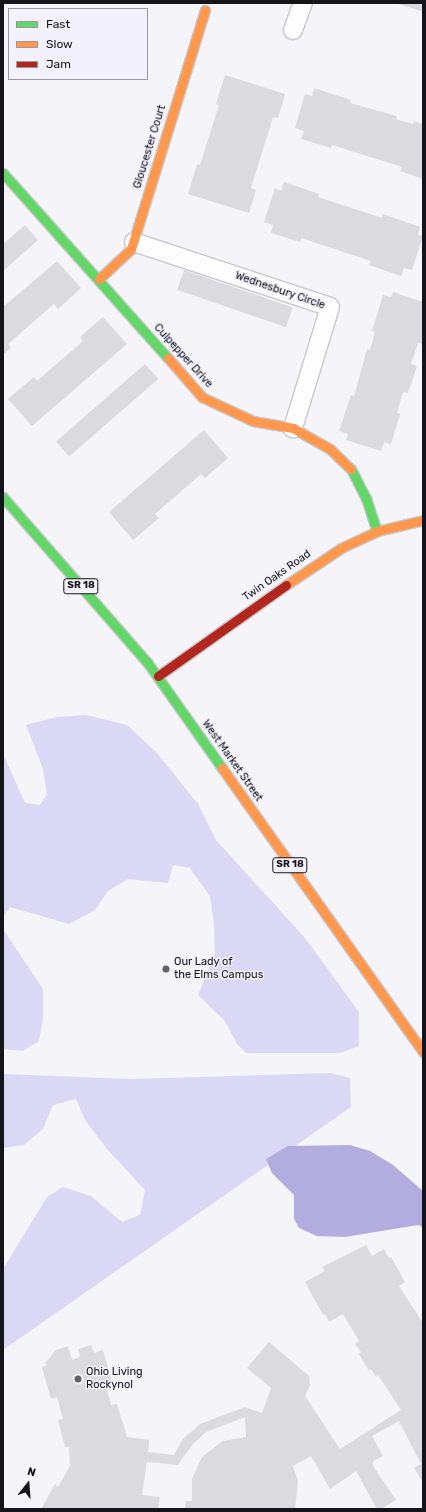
<!DOCTYPE html>
<style>
body{margin:0}
#map{position:relative;width:426px;height:1512px;overflow:hidden;background:#f4f4f9;font-family:Rubik,sans-serif}
div>[style]{position:absolute}
[style*='--x']{left:calc(var(--x)*1px);top:calc(var(--y)*1px);width:calc(var(--w)*1px);rotate:calc(var(--a)*1deg)}
.green>*{inset:0;background:#dad8f4}
.water>*{inset:0;background:#b2adde}
.building>*{inset:0;background:#dadadf;transform-origin:0 0}
.roads{filter:drop-shadow(1px 0 #c7c7cc) drop-shadow(-1px 0 #c7c7cc) drop-shadow(0 1px #c7c7cc) drop-shadow(0 -1px #c7c7cc)}
.street>*{height:18px;margin:-9px;padding:0 9px;transform-origin:9px;border-radius:9px;background:#fdfdfe}
.fast>*{height:9px;margin:-4.5px;padding:0 4.5px;transform-origin:4.5px;border-radius:4.5px;background:#63d668}
.slow>*{height:9px;margin:-4.5px;padding:0 4.5px;transform-origin:4.5px;border-radius:4.5px;background:#ff974d}
.jam>*{height:9px;margin:-4.5px;padding:0 4.5px;transform-origin:4.5px;border-radius:4.5px;background:#b3261e}
.dots>*{width:11px;height:11px;translate:-50% -50%;box-sizing:border-box;border:2px solid #f2f1fc;border-radius:50%}
span{translate:-50% -50%;white-space:nowrap;text-align:center;line-height:1.15;-webkit-text-stroke:3px #f2f1fc;paint-order:stroke}
.shield-label span{padding:1px 3px;background:#f2f1fc;border:1px solid;border-radius:3px;-webkit-text-stroke-width:0}
.shield-label{font-size:10px;color:#14141a;font-weight:700}
.street-label{font-size:11px;color:#14141a}
.poi-label{font-size:11px;color:#14141a}
.left{translate:0 -50%;text-align:left}
.frame{position:absolute;inset:0;border:4px solid #14141a;pointer-events:none}
.legend{position:absolute;left:8px;top:8px;width:140px;height:72px;box-sizing:border-box;background:#f2f1fc;border:1px solid #9999a2;margin:0;padding:5px 7px;list-style:none;font-size:12px;color:#14141a}
.legend li{display:flex;align-items:center;gap:8px;height:20px}
.legend b{width:20px;border:1px solid #9999a2}
.north{position:absolute;left:8px;top:1464px;width:40px;height:40px;-webkit-text-stroke:3px #f2f1fc;paint-order:stroke;rotate:17deg;font-size:11px;font-weight:700;line-height:16px;text-align:center;color:#14141a}
.north::after{content:'';display:block;margin:auto;width:14px;height:18px;background:#14141a;clip-path:polygon(50% 0,100% 100%,50% 72%,0 100%)}
</style>
<div id="map">
<div class="green">
<div style="clip-path:polygon(86px 715px,127px 725px,157px 753px,198px 804px,216px 840px,305px 938px,359px 1012px,359px 1046px,340px 1053px,246px 1053px,237px 1044px,224px 1020px,198px 995px,215px 954px,214px 924px,210px 896px,190px 868px,173px 865px,168px 883px,128px 879px,108px 891px,95px 910px,69px 924px,10px 907px,3px 918px,3px 754px,25px 803px,40px 805px,47px 794px,43px 769px,26px 725px,57px 717px)"></div>
<div style="clip-path:polygon(3px 929px,43px 989px,43px 1019px,39px 1041px,23px 1051px,3px 1049px)"></div>
<div style="clip-path:polygon(331px 1073px,350px 1078px,351px 1107px,3px 1350px,3px 1269px,47px 1197px,63px 1187px,91px 1196px,122px 1222px,140px 1215px,145px 1190px,107px 1149px,85px 1120px,76px 1099px,53px 1105px,43px 1129px,24px 1145px,3px 1148px,3px 1074px,131px 1079px)"></div>
</div>
<div class="water">
<div style="clip-path:polygon(350px 1145px,370px 1151px,393px 1165px,423px 1191px,423px 1227px,418px 1225px,345px 1237px,317px 1236px,299px 1228px,294px 1219px,294px 1195px,272px 1173px,266px 1159px,288px 1146px)"></div>
</div>
<div class="building">
<div style="clip-path:polygon(395px 3px,423px 3px,423px 5px,421px 11px)"></div>
<div style="clip-path:polygon(225px 75px,285px 94px,278px 118px,273px 117px,251px 188px,256px 190px,249px 213px,188px 194px,197px 164px,200px 165px,219px 105px,216px 104px)"></div>
<div style="clip-path:polygon(314px 88px,351px 100px,350px 103px,397px 116px,396px 119px,413px 124px,414px 121px,423px 124px,423px 179px,400px 171px,402px 167px,332px 145px,331px 148px,301px 139px,304px 131px,295px 128px,305px 94px,312px 96px)"></div>
<div style="clip-path:polygon(284px 182px,319px 194px,318px 197px,382px 218px,383px 214px,420px 227px,418px 235px,423px 236px,412px 270px,404px 268px,401px 276px,369px 265px,371px 261px,301px 238px,300px 242px,271px 233px,273px 225px,264px 222px,275px 188px,281px 191px)"></div>
<div style="clip-path:polygon(25px 225px,38px 240px,3px 271px,3px 244px)"></div>
<div style="clip-path:polygon(57px 261px,81px 288px,58px 309px,54px 304px,8px 344px,11px 348px,3px 355px,3px 307px)"></div>
<div style="left:184px;top:270px;width:115px;height:21px;rotate:19deg"></div>
<div style="clip-path:polygon(393px 292px,423px 302px,423px 341px,422px 344px,418px 343px,411px 364px,417px 366px,408px 393px,403px 392px,397px 413px,400px 414px,391px 444px,384px 442px,381px 451px,346px 440px,348px 434px,339px 431px,351px 395px,354px 396px,367px 349px,370px 350px,375px 332px,372px 331px,383px 295px,391px 297px)"></div>
<div style="clip-path:polygon(103px 317px,127px 344px,32px 426px,8px 399px,34px 377px,37px 381px,83px 341px,80px 337px)"></div>
<div style="left:145px;top:364px;width:20px;height:118px;rotate:49deg"></div>
<div style="clip-path:polygon(204px 430px,228px 458px,205px 478px,201px 474px,155px 514px,159px 518px,133px 540px,109px 512px)"></div>
<div style="clip-path:polygon(366px 1245px,372px 1256px,384px 1249px,389px 1258px,391px 1257px,405px 1282px,399px 1286px,423px 1323px,423px 1483px,414px 1468px,421px 1464px,399px 1421px,372px 1436px,383px 1456px,373px 1461px,373px 1466px,396px 1500px,381px 1509px,377px 1509px,356px 1471px,330px 1489px,311px 1456px,293px 1466px,298px 1481px,295px 1509px,185px 1509px,186px 1501px,192px 1501px,192px 1479px,202px 1457px,223px 1441px,246px 1437px,245px 1417px,206px 1432px,192px 1445px,178px 1465px,147px 1462px,142px 1495px,160px 1497px,158px 1509px,41px 1509px,55px 1484px,58px 1487px,70px 1466px,69px 1447px,65px 1447px,58px 1420px,63px 1419px,57px 1397px,51px 1399px,42px 1367px,47px 1365px,45px 1363px,56px 1350px,68px 1346px,72px 1360px,80px 1357px,78px 1349px,91px 1345px,94px 1353px,103px 1350px,112px 1382px,105px 1383px,111px 1405px,117px 1404px,127px 1437px,149px 1440px,148px 1452px,174px 1455px,183px 1439px,200px 1424px,245px 1407px,262px 1413px,271px 1388px,247px 1368px,269px 1342px,309px 1376px,310px 1385px,305px 1396px,340px 1449px,401px 1410px,378px 1375px,376px 1377px,371px 1369px,369px 1371px,359px 1354px,361px 1352px,355px 1344px,359px 1341px,343px 1314px,329px 1322px,325px 1314px,323px 1315px,305px 1282px,325px 1271px,322px 1267px)"></div>
</div>
<div class="roads">
<div class="street">
<div style="--x:293;--y:30;--w:29;--a:-70"></div>
<div style="--x:134;--y:242;--w:206;--a:18.3"></div>
<div style="--x:330;--y:307;--w:127;--a:107"></div>
</div>
<div class="fast">
<div style="--x:3;--y:173;--w:248;--a:48.3"></div>
<div style="--x:351;--y:469;--w:33;--a:63"></div>
<div style="--x:366;--y:498;--w:35;--a:72"></div>
<div style="--x:3;--y:497;--w:219;--a:48.9"></div>
<div style="--x:147;--y:662;--w:130;--a:54.7"></div>
</div>
<div class="slow">
<div style="--x:99;--y:279;--w:44;--a:-43.2"></div>
<div style="--x:131;--y:249;--w:250;--a:-72.8"></div>
<div style="--x:168;--y:358;--w:52;--a:48.9"></div>
<div style="--x:202;--y:397;--w:56;--a:25.2"></div>
<div style="--x:253;--y:421;--w:41;--a:9.9"></div>
<div style="--x:293;--y:428;--w:43;--a:29.6"></div>
<div style="--x:330;--y:449;--w:29;--a:44"></div>
<div style="--x:286;--y:585;--w:66;--a:-33.9"></div>
<div style="--x:341;--y:548;--w:40;--a:-25"></div>
<div style="--x:377;--y:531;--w:47;--a:-13.4"></div>
<div style="--x:222;--y:768;--w:348;--a:54.7"></div>
</div>
<div class="jam">
<div style="--x:158;--y:676;--w:157;--a:-35.4"></div>
</div>
</div>
<div class="dots">
<div style="left:166px;top:969px;background:#626268"></div>
<div style="left:78px;top:1379px;background:#626268"></div>
</div>
<div class="shield-label">
<span style="left:81px;top:586px">SR 18</span>
<span style="left:290px;top:865px">SR 18</span>
</div>
<div class="street-label">
<span style="left:150px;top:147px;rotate:-73deg">Gloucester Court</span>
<span style="left:280px;top:291px;rotate:19deg">Wednesbury Circle</span>
<span style="left:183px;top:356px;rotate:48deg">Culpepper Drive</span>
<span style="left:277px;top:576px;rotate:-35deg">Twin Oaks Road</span>
<span style="left:232px;top:761px;rotate:55deg">West Market Street</span>
</div>
<div class="poi-label">
<span class="left" style="left:174px;top:969px">Our Lady of<br>the Elms Campus</span>
<span class="left" style="left:86px;top:1379px">Ohio Living<br>Rockynol</span>
</div>
<div class="frame"></div>
<ul class="legend">
<li><b style="height:5px;background:#63d668"></b>Fast</li>
<li><b style="height:5px;background:#ff974d"></b>Slow</li>
<li><b style="height:5px;background:#b3261e"></b>Jam</li>
</ul>
<div class="north">N</div>
</div>
